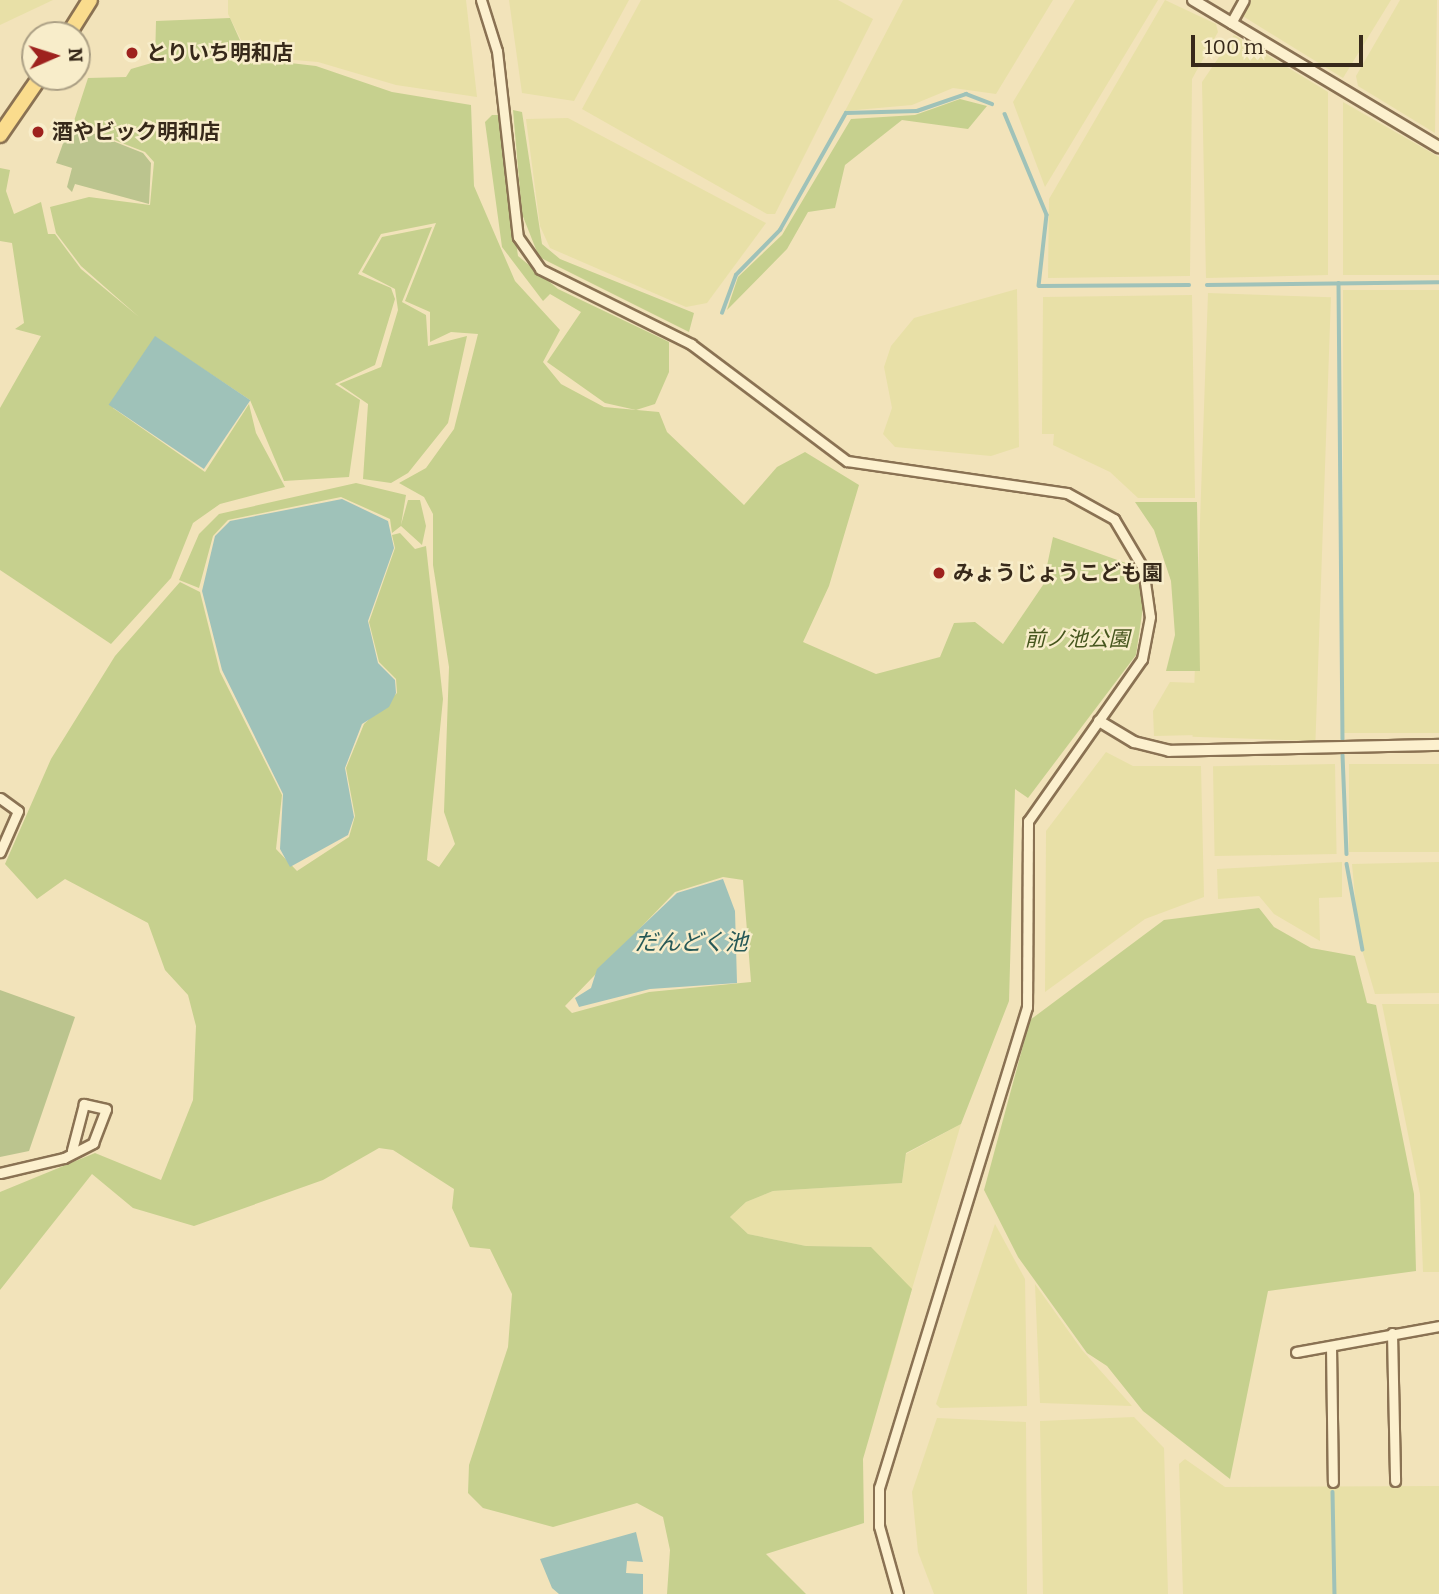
<!DOCTYPE html>
<meta charset="utf-8">
<style>
body{margin:0}
#map{position:relative;width:1439px;height:1594px;overflow:hidden;background:#f2e3ba;font-family:Bitter,"Noto Sans JP",serif}
div>[style]{position:absolute}
[style*='--x']{left:calc(var(--x)*1px);top:calc(var(--y)*1px);width:calc(var(--w)*1px);rotate:calc(var(--a)*1deg)}
.farmland>*{inset:0;background:#e8e0a7;transform-origin:0 0}
.green>*{inset:0;background:#c6d08e}
.cemetery>*{inset:0;background:#bbc48e}
.water>*{inset:0;background:#9fc2b9;transform-origin:0 0}
.stream>*{height:3.5px;margin:-1.75px;padding:0 1.75px;transform-origin:1.75px;border-radius:1.75px;background:#9fc2b9}
.roads{filter:drop-shadow(2px 0 #8a7253) drop-shadow(-2px 0 #8a7253) drop-shadow(0 2px #8a7253) drop-shadow(0 -2px #8a7253)}
.minor>*{height:9px;margin:-4.5px;padding:0 4.5px;transform-origin:4.5px;border-radius:4.5px;background:#fcf0ce}
.tertiary>*{height:10px;margin:-5px;padding:0 5px;transform-origin:5px;border-radius:5px;background:#fcf0ce}
.primary>*{height:14px;margin:-7px;padding:0 7px;transform-origin:7px;border-radius:7px;background:#fadc8d}
.dots>*{width:19px;height:19px;translate:-50% -50%;box-sizing:border-box;border:4px solid #f8edca;border-radius:50%}
span{translate:-50% -50%;white-space:nowrap;text-align:center;line-height:1.15;-webkit-text-stroke:5px #f8edca;paint-order:stroke}
.poi-label{font-size:21px;color:#37291a;font-weight:700}
.left{translate:0 -50%;text-align:left}
.park-label{font-size:21px;color:#46561e;font-style:italic}
.water-label{font-size:23px;color:#275957;font-style:italic}
.north{position:absolute;left:21px;top:21px;width:70px;height:70px;box-sizing:border-box;background:#f8edca;border:2px solid #ab9f84;border-radius:50%;rotate:87deg;font-size:19px;font-weight:700;line-height:28px;text-align:center;color:#37291a}
.north::after{content:'';display:block;margin:auto;width:24px;height:32px;background:#9e221e;clip-path:polygon(50% 0,100% 100%,50% 72%,0 100%)}
.scale{position:absolute;left:1191px;top:35px;width:172px;height:32px;box-sizing:border-box;border:4px solid #37291a;border-top:0;padding-left:9px;font-size:21px;line-height:24px;white-space:nowrap;color:#37291a;-webkit-text-stroke:5px #f8edca;paint-order:stroke}
</style>
<div id="map">
<div class="farmland">
<div style="clip-path:polygon(0 0,53px 0,0 25px)"></div>
<div style="clip-path:polygon(228px 0,466px 0,477px 97px,396px 85px,318px 62px,249px 56px,228px 14px)"></div>
<div style="clip-path:polygon(509px 0,629px 0,574px 101px,522px 93px)"></div>
<div style="clip-path:polygon(641px 0,838px 0,873px 19px,775px 214px,767px 214px,582px 109px)"></div>
<div style="clip-path:polygon(903px 0,1053px 0,996px 94px,953px 88px,912px 105px,845px 111px)"></div>
<div style="clip-path:polygon(1075px 0,1158px 0,1045px 187px,1013px 102px)"></div>
<div style="clip-path:polygon(1165px 0,1216px 24px,1218px 32px,1192px 79px,1190px 276px,1048px 278px,1049px 199px)"></div>
<div style="clip-path:polygon(1250px 0,1391px 0,1343px 78px,1241px 15px)"></div>
<div style="clip-path:polygon(1400px 0,1437px 0,1435px 133px,1358px 86px,1356px 76px)"></div>
<div style="clip-path:polygon(1234px 35px,1328px 92px,1328px 275px,1206px 278px,1202px 82px)"></div>
<div style="clip-path:polygon(1343px 102px,1439px 157px,1439px 275px,1343px 275px)"></div>
<div style="clip-path:polygon(568px 118px,766px 223px,707px 303px,686px 307px,550px 248px,540px 226px,526px 119px)"></div>
<div style="clip-path:polygon(1017px 289px,1019px 447px,991px 456px,895px 447px,883px 434px,892px 408px,884px 367px,891px 346px,914px 318px)"></div>
<div style="left:1439px;top:290px;width:443px;height:96px;rotate:90deg"></div>
<div style="left:1208px;top:293px;width:123px;height:444px;rotate:2deg"></div>
<div style="clip-path:polygon(1192px 295px,1195px 498px,1138px 498px,1110px 472px,1053px 445px,1054px 434px,1042px 434px,1043px 297px)"></div>
<div style="clip-path:polygon(1170px 682px,1199px 683px,1199px 735px,1154px 736px,1153px 711px)"></div>
<div style="clip-path:polygon(1106px 752px,1133px 766px,1201px 766px,1204px 897px,1145px 919px,1045px 992px,1046px 831px)"></div>
<div style="left:1335px;top:764px;width:90px;height:122px;rotate:89deg"></div>
<div style="left:1439px;top:764px;width:88px;height:90px;rotate:90deg"></div>
<div style="clip-path:polygon(1342px 862px,1342px 897px,1319px 898px,1320px 941px,1274px 914px,1259px 896px,1218px 899px,1217px 869px)"></div>
<div style="clip-path:polygon(1439px 862px,1439px 993px,1375px 994px,1359px 940px,1352px 864px)"></div>
<div style="clip-path:polygon(1382px 1004px,1439px 1004px,1439px 1272px,1423px 1272px,1420px 1194px)"></div>
<div style="clip-path:polygon(961px 1124px,912px 1289px,886px 1382px,871px 1247px,806px 1246px,748px 1234px,730px 1217px,746px 1202px,773px 1191px,902px 1183px,906px 1154px)"></div>
<div style="clip-path:polygon(995px 1224px,1025px 1279px,1027px 1406px,940px 1408px,936px 1404px)"></div>
<div style="clip-path:polygon(1035px 1284px,1082px 1350px,1132px 1406px,1040px 1403px)"></div>
<div style="clip-path:polygon(1134px 1417px,1164px 1448px,1168px 1594px,1043px 1594px,1040px 1421px)"></div>
<div style="clip-path:polygon(937px 1418px,1026px 1422px,1027px 1594px,934px 1594px,918px 1552px,912px 1492px)"></div>
<div style="clip-path:polygon(1185px 1459px,1225px 1487px,1439px 1486px,1439px 1594px,1183px 1594px,1179px 1464px)"></div>
</div>
<div class="green">
<div style="clip-path:polygon(evenodd,230px 18px,248px 58px,316px 66px,392px 92px,471px 105px,474px 186px,515px 281px,560px 330px,543px 362px,561px 384px,604px 407px,659px 412px,667px 432px,744px 505px,777px 467px,805px 452px,859px 485px,829px 586px,803px 642px,876px 674px,940px 657px,954px 623px,975px 622px,1003px 644px,1043px 585px,1053px 537px,1137px 567px,1143px 607px,1136px 655px,1028px 798px,1015px 789px,1009px 1001px,961px 1124px,906px 1153px,902px 1183px,773px 1191px,746px 1202px,730px 1217px,748px 1234px,806px 1246px,871px 1247px,912px 1289px,863px 1459px,864px 1523px,766px 1554px,806px 1594px,667px 1594px,670px 1550px,663px 1517px,637px 1503px,553px 1527px,483px 1508px,468px 1493px,469px 1465px,508px 1347px,512px 1294px,490px 1249px,470px 1247px,452px 1208px,454px 1189px,393px 1150px,379px 1148px,323px 1180px,194px 1226px,133px 1208px,92px 1174px,0 1290px,0 1192px,95px 1153px,161px 1180px,193px 1100px,196px 1026px,188px 995px,165px 970px,148px 923px,65px 879px,37px 899px,5px 864px,51px 759px,115px 656px,180px 582px,200px 592px,220px 672px,282px 795px,276px 849px,297px 871px,349px 837px,355px 816px,346px 768px,364px 724px,397px 693px,396px 679px,379px 662px,369px 622px,395px 548px,392px 535px,400px 533px,415px 549px,426px 546px,443px 699px,427px 860px,439px 867px,455px 844px,444px 812px,449px 667px,433px 565px,433px 514px,424px 497px,399px 483px,426px 468px,454px 429px,478px 334px,451px 332px,430px 342px,430px 312px,405px 301px,436px 223px,381px 234px,358px 274px,391px 288px,395px 299px,375px 365px,335px 384px,360px 400px,349px 477px,284px 481px,250px 400px,155px 337px,113px 408px,205px 472px,249px 404px,256px 433px,285px 487px,220px 504px,193px 523px,171px 578px,111px 644px,0 570px,0 408px,41px 336px,15px 329px,24px 323px,12px 243px,0 241px,0 168px,10px 170px,6px 191px,14px 214px,41px 202px,48px 234px,55px 234px,81px 269px,139px 317px,81px 266px,56px 233px,50px 207px,89px 197px,150px 205px,154px 162px,145px 152px,73px 124px,88px 78px,126px 77px,131px 69px,155px 62px,156px 21px,230px 18px,723px 877px,743px 880px,751px 982px,649px 992px,572px 1013px,565px 1006px,675px 892px,723px 877px)"></div>
<div style="clip-path:polygon(960px 99px,987px 106px,968px 129px,902px 120px,845px 165px,835px 208px,808px 212px,787px 249px,727px 310px,738px 277px,782px 235px,851px 119px,915px 115px)"></div>
<div style="clip-path:polygon(513px 110px,522px 112px,542px 244px,560px 259px,694px 313px,689px 332px,539px 257px,522px 214px)"></div>
<div style="clip-path:polygon(492px 115px,498px 115px,518px 256px,558px 289px,669px 342px,669px 372px,655px 404px,636px 410px,605px 403px,547px 362px,581px 312px,550px 294px,543px 301px,502px 247px,485px 122px)"></div>
<div style="clip-path:polygon(432px 227px,402px 302px,426px 315px,428px 346px,467px 336px,448px 423px,408px 473px,391px 483px,363px 479px,368px 404px,339px 384px,381px 367px,398px 310px,395px 289px,362px 272px,382px 237px)"></div>
<div style="clip-path:polygon(356px 483px,406px 495px,401px 525px,408px 500px,420px 500px,426px 526px,422px 545px,401px 526px,392px 533px,390px 519px,341px 497px,228px 520px,213px 536px,199px 588px,179px 580px,199px 534px,219px 514px)"></div>
<div style="clip-path:polygon(1135px 502px,1197px 502px,1200px 671px,1166px 671px,1175px 635px,1171px 581px,1154px 530px)"></div>
<div style="clip-path:polygon(1259px 908px,1274px 927px,1311px 948px,1355px 956px,1367px 1003px,1376px 1005px,1414px 1194px,1416px 1271px,1268px 1291px,1230px 1479px,1143px 1411px,1107px 1366px,1087px 1353px,1018px 1257px,984px 1190px,1030px 1020px,1164px 920px)"></div>
</div>
<div class="cemetery">
<div style="clip-path:polygon(70px 124px,143px 153px,151px 163px,149px 204px,75px 184px,72px 192px,67px 187px,72px 168px,56px 163px)"></div>
<div style="clip-path:polygon(0 990px,75px 1017px,29px 1151px,0 1157px)"></div>
</div>
<div class="water">
<div style="left:155px;top:336px;width:115px;height:83px;rotate:34deg"></div>
<div style="clip-path:polygon(342px 499px,388px 521px,394px 548px,368px 621px,378px 663px,395px 680px,396px 693px,389px 707px,362px 724px,345px 768px,354px 817px,348px 835px,290px 867px,280px 849px,283px 794px,222px 670px,202px 591px,215px 536px,230px 521px)"></div>
<div style="clip-path:polygon(723px 879px,735px 911px,737px 983px,650px 989px,579px 1007px,575px 998px,591px 988px,597px 969px,677px 893px)"></div>
<div style="clip-path:polygon(636px 1532px,643px 1562px,627px 1561px,626px 1573px,643px 1574px,643px 1594px,559px 1594px,552px 1588px,540px 1559px)"></div>
</div>
<div class="stream">
<div style="--x:1005;--y:114;--w:109;--a:67.4"></div>
<div style="--x:1047;--y:215;--w:71;--a:96.4"></div>
<div style="--x:1039;--y:286;--w:150;--a:-0.4"></div>
<div style="--x:1339;--y:283;--w:456;--a:89.5"></div>
<div style="--x:1207;--y:285;--w:232;--a:-0.7"></div>
<div style="--x:722;--y:313;--w:40;--a:-69.8"></div>
<div style="--x:736;--y:275;--w:63;--a:-45.6"></div>
<div style="--x:780;--y:230;--w:134;--a:-60.6"></div>
<div style="--x:846;--y:113;--w:71;--a:-1.6"></div>
<div style="--x:917;--y:111;--w:52;--a:-19.1"></div>
<div style="--x:966;--y:94;--w:28;--a:21"></div>
<div style="--x:1343;--y:755;--w:99;--a:87.7"></div>
<div style="--x:1347;--y:864;--w:87;--a:79.5"></div>
<div style="--x:1333;--y:1492;--w:102;--a:88.9"></div>
</div>
<div class="roads">
<div class="minor">
<div style="--x:481;--y:0;--w:53;--a:72.6"></div>
<div style="--x:497;--y:51;--w:187;--a:83.6"></div>
<div style="--x:518;--y:237;--w:39;--a:55"></div>
<div style="--x:540;--y:269;--w:169;--a:26.4"></div>
<div style="--x:691;--y:344;--w:195;--a:36.9"></div>
<div style="--x:847;--y:461;--w:222;--a:8.3"></div>
<div style="--x:1067;--y:493;--w:54;--a:29"></div>
<div style="--x:1114;--y:519;--w:57;--a:59.4"></div>
<div style="--x:1143;--y:568;--w:49;--a:81.9"></div>
<div style="--x:1150;--y:617;--w:43;--a:100.8"></div>
<div style="--x:1142;--y:659;--w:198;--a:125.1"></div>
<div style="--x:1028;--y:821;--w:186;--a:90.3"></div>
<div style="--x:1027;--y:1007;--w:503;--a:107.1"></div>
<div style="--x:879;--y:1488;--w:38;--a:90"></div>
<div style="--x:879;--y:1526;--w:71;--a:74.4"></div>
<div style="--x:1231;--y:23;--w:26;--a:-61"></div>
<div style="--x:0;--y:798;--w:22;--a:36"></div>
<div style="--x:18;--y:811;--w:45;--a:113.7"></div>
<div style="--x:0;--y:1173;--w:66;--a:-13.2"></div>
<div style="--x:64;--y:1158;--w:33;--a:-27"></div>
<div style="--x:93;--y:1143;--w:36;--a:-69"></div>
<div style="--x:106;--y:1109;--w:23;--a:-167"></div>
<div style="--x:84;--y:1104;--w:48;--a:104.6"></div>
<div style="--x:1392;--y:1333;--w:148;--a:88.8"></div>
<div style="--x:1331;--y:1346;--w:136;--a:89.2"></div>
<div style="--x:1296;--y:1352;--w:145;--a:-10.3"></div>
</div>
<div class="tertiary">
<div style="--x:1193;--y:0;--w:287;--a:30.9"></div>
<div style="--x:1099;--y:721;--w:41;--a:31"></div>
<div style="--x:1134;--y:742;--w:36;--a:14"></div>
<div style="--x:1169;--y:751;--w:270;--a:-1.3"></div>
</div>
<div class="primary">
<div style="--x:68;--y:35;--w:41;--a:-57.8"></div>
<div style="--x:0;--y:135;--w:70;--a:-55.4"></div>
</div>
</div>
<div class="dots">
<div style="left:132px;top:53px;background:#9e221e"></div>
<div style="left:38px;top:132px;background:#9e221e"></div>
<div style="left:939px;top:573px;background:#9e221e"></div>
</div>
<div class="poi-label">
<span class="left" style="left:146px;top:53px">とりいち明和店</span>
<span class="left" style="left:52px;top:132px">酒やビック明和店</span>
<span class="left" style="left:953px;top:573px">みょうじょうこども園</span>
</div>
<div class="park-label">
<span style="left:1077px;top:639px">前ノ池公園</span>
</div>
<div class="water-label">
<span style="left:691px;top:942px">だんどく池</span>
</div>
<div class="north">N</div>
<div class="scale">100 m</div>
</div>
